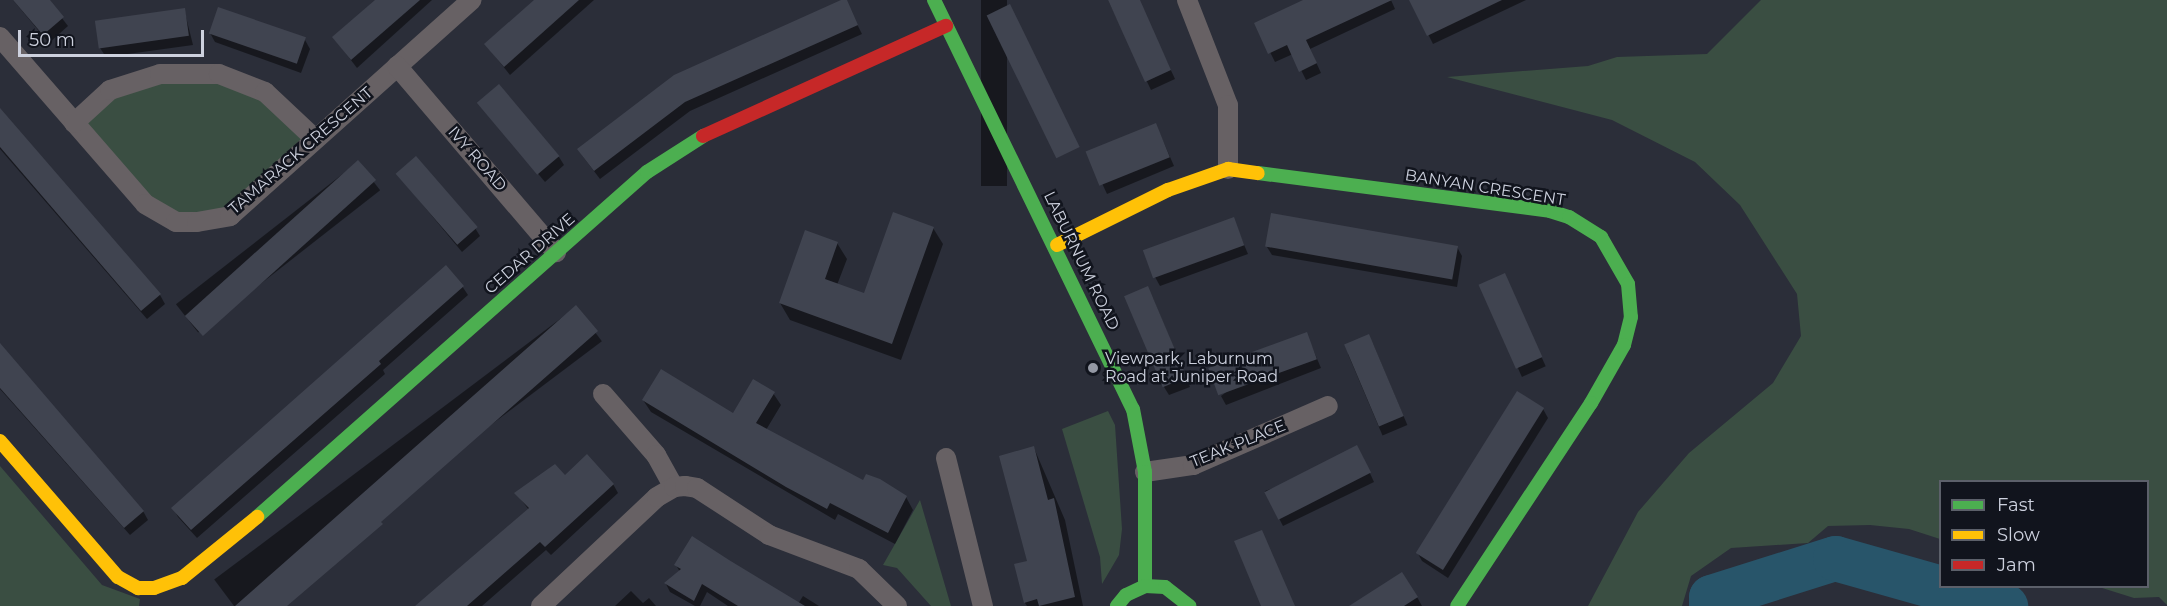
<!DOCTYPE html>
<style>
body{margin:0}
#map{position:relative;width:2167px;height:606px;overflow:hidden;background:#2b2e39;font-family:Montserrat,sans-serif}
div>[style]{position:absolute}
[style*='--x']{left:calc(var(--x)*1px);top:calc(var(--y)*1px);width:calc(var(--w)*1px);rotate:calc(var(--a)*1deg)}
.green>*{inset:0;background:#3a4e42}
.shadow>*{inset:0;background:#0007;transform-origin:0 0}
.river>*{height:45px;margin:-22.5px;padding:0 22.5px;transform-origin:22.5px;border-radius:22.5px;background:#28556a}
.building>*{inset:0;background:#404450;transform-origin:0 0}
.street>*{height:20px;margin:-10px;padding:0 10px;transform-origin:10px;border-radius:10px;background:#676164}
.fast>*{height:14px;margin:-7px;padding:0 7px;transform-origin:7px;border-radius:7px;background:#4caf50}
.slow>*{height:14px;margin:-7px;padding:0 7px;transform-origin:7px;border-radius:7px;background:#ffc107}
.jam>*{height:14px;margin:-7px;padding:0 7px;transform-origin:7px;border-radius:7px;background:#c62828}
.dots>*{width:16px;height:16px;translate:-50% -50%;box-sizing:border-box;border:3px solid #11141d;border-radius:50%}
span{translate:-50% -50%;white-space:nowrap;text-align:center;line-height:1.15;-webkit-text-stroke:5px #11141d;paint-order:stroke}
.street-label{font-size:16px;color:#cdd1de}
.poi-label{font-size:16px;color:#cdd1de}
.left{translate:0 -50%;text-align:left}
.legend{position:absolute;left:1939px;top:480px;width:210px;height:108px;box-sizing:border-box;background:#11141d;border:2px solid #5c606a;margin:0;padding:8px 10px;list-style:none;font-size:18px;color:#cdd1de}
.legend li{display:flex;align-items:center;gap:12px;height:30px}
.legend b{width:30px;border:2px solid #5c606a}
.scale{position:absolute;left:18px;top:30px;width:186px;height:27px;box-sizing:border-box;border:3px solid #cdd1de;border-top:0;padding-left:8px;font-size:18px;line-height:21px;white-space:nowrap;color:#cdd1de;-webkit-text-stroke:4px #11141d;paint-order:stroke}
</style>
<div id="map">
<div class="green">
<div style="clip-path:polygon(1761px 0,2167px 0,2167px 605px,2159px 597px,2134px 598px,2099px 587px,2148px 586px,2148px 482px,1940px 482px,1940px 539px,1909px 529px,1870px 525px,1828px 526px,1808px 543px,1731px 548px,1691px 576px,1682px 606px,1588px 606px,1638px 512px,1689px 453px,1773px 383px,1801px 336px,1797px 294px,1740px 205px,1695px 162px,1612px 120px,1447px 77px,1588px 66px,1617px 57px,1707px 54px)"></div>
<div style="clip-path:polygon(219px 74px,265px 92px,315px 139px,230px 216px,176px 222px,74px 123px,110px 90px)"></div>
<div style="clip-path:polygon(1108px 411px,1115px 425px,1122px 529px,1119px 555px,1102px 584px,1100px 557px,1062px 429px)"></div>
<div style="clip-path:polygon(0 466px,102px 585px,140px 599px,139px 606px,0 606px)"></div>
<div style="clip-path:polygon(920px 500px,951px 606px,931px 606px,897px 568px,883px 565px)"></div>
</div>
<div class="shadow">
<div style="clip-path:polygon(13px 0,48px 0,68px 26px,49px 43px)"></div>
<div style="clip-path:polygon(376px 0,432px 0,357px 68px,334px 38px)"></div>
<div style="clip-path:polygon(536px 0,594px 0,510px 75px,486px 45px)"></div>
<div style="clip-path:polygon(845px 0,862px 34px,690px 111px,600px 179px,584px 158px,579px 150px)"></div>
<div style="left:981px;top:0;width:26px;height:186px"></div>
<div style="clip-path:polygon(1108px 0,1138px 0,1175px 79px,1151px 90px)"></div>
<div style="clip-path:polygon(1307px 0,1391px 0,1395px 9px,1310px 49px,1321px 73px,1306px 80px,1293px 54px,1275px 62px,1256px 24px)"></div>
<div style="clip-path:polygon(1422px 0,1526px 0,1433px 44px,1413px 4px)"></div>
<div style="clip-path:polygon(184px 9px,193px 45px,106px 57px,100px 48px)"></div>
<div style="clip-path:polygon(210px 33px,305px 40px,310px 49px,301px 73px,215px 42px)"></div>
<div style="clip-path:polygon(479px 103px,559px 157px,564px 165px,545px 182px)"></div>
<div style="clip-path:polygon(0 110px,160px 295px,165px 304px,147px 319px,0 149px)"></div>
<div style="clip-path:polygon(1160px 134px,1174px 166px,1107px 194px,1088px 153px)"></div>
<div style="left:358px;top:162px;width:36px;height:231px;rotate:52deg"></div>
<div style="clip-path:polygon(398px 175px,475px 228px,480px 236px,462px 252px)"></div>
<div style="clip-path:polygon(1233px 219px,1248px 254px,1160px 286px,1155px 277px)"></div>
<div style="clip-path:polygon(933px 228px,943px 244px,901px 360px,790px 320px,780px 303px,837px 243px,847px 259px,837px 285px,865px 295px)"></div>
<div style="clip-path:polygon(1267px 247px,1457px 247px,1462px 256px,1457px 287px,1272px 255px)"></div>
<div style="left:1505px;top:275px;width:100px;height:26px;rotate:66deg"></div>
<div style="clip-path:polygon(462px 286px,468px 295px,383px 370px,385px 374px,197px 538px,178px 517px,173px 508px)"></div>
<div style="clip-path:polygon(1152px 296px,1190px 387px,1169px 395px,1164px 387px)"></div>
<div style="left:576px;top:307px;width:43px;height:453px;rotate:53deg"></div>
<div style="clip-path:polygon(1306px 333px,1321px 368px,1226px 405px,1221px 396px)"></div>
<div style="left:1373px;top:344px;width:88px;height:27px;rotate:67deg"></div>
<div style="clip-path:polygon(0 346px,143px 511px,148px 520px,130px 535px,0 389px)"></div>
<div style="clip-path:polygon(773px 393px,781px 405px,766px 430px,864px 482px,906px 497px,913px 510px,895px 544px,838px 514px,835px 520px,651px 412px,643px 400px,734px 415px)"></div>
<div style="clip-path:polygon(1543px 409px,1548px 418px,1448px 578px,1422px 561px,1417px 552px)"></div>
<div style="clip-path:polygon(1034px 448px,1065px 520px,1083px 606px,1027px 606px,1025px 603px,1015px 565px,1029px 562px)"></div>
<div style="clip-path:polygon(1362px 456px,1374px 482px,1283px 526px,1265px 491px)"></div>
<div style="clip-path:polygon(565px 477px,613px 484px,618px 493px,551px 555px,546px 550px,482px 606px,419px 606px,529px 510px,516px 493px)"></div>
<div style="clip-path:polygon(676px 565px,798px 604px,803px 596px,819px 606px,728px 606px,707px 592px,700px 606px,695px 606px,670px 592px,666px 584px,680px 572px)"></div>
<div style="clip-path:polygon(631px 591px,643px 603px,649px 598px,656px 606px,615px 606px)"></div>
<div style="clip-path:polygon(1417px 597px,1422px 606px,1351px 606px)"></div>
</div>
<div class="river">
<div style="--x:1711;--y:606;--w:9;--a:-90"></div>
<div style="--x:1711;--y:597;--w:130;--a:-17.5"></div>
<div style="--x:1835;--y:558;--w:177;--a:15.8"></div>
</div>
<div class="building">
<div style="clip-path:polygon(13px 0,50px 0,64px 17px,43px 35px)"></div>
<div style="clip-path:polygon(375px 0,420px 0,351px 60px,332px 37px)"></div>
<div style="clip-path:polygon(534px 0,579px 0,504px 67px,484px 44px)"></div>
<div style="clip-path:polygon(841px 0,847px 0,858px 25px,685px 102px,594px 171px,577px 149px,674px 75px)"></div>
<div style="clip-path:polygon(1108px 0,1140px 0,1171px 70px,1145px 82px)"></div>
<div style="clip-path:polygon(1303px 0,1392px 0,1306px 40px,1317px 63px,1299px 72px,1287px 45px,1268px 54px,1254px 23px)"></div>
<div style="clip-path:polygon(1409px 0,1502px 0,1427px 36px)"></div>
<div style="left:1010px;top:4px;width:159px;height:26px;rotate:64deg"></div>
<div style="left:218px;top:7px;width:93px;height:28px;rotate:19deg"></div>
<div style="left:185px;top:8px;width:28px;height:91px;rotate:82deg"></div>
<div style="left:499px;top:84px;width:94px;height:29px;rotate:50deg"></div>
<div style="clip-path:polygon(0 108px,161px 294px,141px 311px,0 147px)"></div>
<div style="left:1156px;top:123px;width:37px;height:76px;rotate:68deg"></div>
<div style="left:416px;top:156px;width:94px;height:27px;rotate:49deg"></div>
<div style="left:358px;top:160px;width:27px;height:233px;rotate:48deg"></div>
<div style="clip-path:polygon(893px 212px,934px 227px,892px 344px,779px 303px,805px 230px,838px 242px,825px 279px,864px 293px)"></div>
<div style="left:1271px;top:213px;width:190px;height:34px;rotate:10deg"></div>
<div style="left:1234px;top:217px;width:30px;height:97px;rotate:70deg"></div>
<div style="clip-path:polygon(446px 265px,464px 286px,379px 361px,381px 364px,191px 530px,171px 508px)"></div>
<div style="left:1505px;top:273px;width:92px;height:29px;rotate:66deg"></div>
<div style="left:1148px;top:286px;width:99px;height:26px;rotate:67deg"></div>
<div style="clip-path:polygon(576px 305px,598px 331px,381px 522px,383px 524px,287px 606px,235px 606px)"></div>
<div style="left:1307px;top:332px;width:29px;height:105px;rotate:70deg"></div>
<div style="left:1369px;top:334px;width:89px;height:27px;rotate:67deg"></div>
<div style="clip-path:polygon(0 343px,144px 511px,124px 528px,0 388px)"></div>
<div style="clip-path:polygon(661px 369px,733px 413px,753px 379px,775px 392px,756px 423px,863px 480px,866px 474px,880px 479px,907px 496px,888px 533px,830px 503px,827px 509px,786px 487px,642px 400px)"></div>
<div style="left:1517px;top:391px;width:32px;height:191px;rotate:32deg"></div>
<div style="left:1357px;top:445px;width:31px;height:104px;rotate:63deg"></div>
<div style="clip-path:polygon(1034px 446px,1048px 500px,1054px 498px,1075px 597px,1039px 606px,1037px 599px,1024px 603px,1014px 564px,1027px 561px,999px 456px)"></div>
<div style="clip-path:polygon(587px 454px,614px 484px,545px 547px,540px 542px,467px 606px,415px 606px,529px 508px,514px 493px,555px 464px,565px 475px)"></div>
<div style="clip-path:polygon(1262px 530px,1295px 606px,1261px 606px,1234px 541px)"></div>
<div style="clip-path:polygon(692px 536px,729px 560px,805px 606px,738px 606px,702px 584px,694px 601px,664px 583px,681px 569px,674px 565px)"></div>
<div style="clip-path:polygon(1402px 572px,1418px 597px,1404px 606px,1349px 606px)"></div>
</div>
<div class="street">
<div style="--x:1187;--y:0;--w:113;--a:68.7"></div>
<div style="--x:1228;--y:105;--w:64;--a:90"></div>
<div style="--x:0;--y:37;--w:221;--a:49"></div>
<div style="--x:145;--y:204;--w:36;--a:30"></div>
<div style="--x:176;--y:222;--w:21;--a:0"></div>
<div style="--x:197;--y:222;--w:34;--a:-10"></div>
<div style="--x:230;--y:216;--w:324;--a:-41.8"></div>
<div style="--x:397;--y:66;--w:245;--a:49.5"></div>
<div style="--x:74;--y:123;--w:49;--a:-42.5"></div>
<div style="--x:110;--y:90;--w:52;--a:-17.7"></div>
<div style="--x:160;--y:74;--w:59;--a:0"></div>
<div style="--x:219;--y:74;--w:49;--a:21.4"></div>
<div style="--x:265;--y:92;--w:69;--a:43.2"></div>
<div style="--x:603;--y:394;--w:81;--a:49"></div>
<div style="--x:656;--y:455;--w:37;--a:61"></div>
<div style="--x:946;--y:458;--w:153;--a:76"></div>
<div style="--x:1145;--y:472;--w:49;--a:-8.3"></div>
<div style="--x:1193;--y:465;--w:147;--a:-23.6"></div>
<div style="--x:541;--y:606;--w:159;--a:-43.2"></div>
<div style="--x:657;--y:497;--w:20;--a:-30"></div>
<div style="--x:674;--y:487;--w:11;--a:-5"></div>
<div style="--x:685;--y:486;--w:12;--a:9"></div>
<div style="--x:697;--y:488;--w:86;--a:33.1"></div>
<div style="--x:769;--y:535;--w:96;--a:20.7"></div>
<div style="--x:859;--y:569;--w:53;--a:44.2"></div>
</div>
<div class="fast">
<div style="--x:934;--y:0;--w:455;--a:64.1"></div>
<div style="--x:1133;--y:409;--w:64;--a:79.2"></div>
<div style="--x:1145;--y:472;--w:114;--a:90"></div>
<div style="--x:1258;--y:173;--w:294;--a:7.4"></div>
<div style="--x:1550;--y:211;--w:20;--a:18"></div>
<div style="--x:1569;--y:217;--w:38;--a:32"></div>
<div style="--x:1601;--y:237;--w:54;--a:60.1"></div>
<div style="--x:1628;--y:284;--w:33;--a:85"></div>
<div style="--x:1631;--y:317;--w:29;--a:104"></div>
<div style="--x:1624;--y:345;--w:67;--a:119.6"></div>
<div style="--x:1591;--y:403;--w:243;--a:123.4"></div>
<div style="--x:257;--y:517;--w:521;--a:-41.5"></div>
<div style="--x:647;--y:172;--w:67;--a:-32.7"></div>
<div style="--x:1117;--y:606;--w:14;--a:-51"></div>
<div style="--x:1126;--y:595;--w:21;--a:-25"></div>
<div style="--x:1145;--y:586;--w:20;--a:3"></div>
<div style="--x:1165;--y:587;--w:31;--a:38"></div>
</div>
<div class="slow">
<div style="--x:1057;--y:245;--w:124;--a:-26.4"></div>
<div style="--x:1168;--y:190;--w:64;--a:-19.3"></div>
<div style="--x:1228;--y:169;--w:30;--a:8"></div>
<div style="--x:0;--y:441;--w:180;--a:49.1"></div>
<div style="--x:118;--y:577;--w:23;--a:29"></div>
<div style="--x:138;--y:588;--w:16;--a:0"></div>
<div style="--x:154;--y:588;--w:30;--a:-20"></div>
<div style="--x:182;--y:578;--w:97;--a:-39.1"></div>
</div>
<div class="jam">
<div style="--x:703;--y:136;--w:267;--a:-24.4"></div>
</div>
<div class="dots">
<div style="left:1093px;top:368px;background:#9498a4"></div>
</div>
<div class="street-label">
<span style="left:301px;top:151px;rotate:-41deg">TAMARACK CRESCENT</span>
<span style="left:477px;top:159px;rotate:49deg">IVY ROAD</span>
<span style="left:1485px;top:188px;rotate:9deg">BANYAN CRESCENT</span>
<span style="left:530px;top:254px;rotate:-41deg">CEDAR DRIVE</span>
<span style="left:1081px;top:261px;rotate:64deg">LABURNUM ROAD</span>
<span style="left:1238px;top:444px;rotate:-22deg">TEAK PLACE</span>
</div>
<div class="poi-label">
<span class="left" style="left:1105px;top:368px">Viewpark, Laburnum<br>Road at Juniper Road</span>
</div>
<ul class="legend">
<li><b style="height:8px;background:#4caf50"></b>Fast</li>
<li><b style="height:8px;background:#ffc107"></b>Slow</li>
<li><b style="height:8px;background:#c62828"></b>Jam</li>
</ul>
<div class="scale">50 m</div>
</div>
